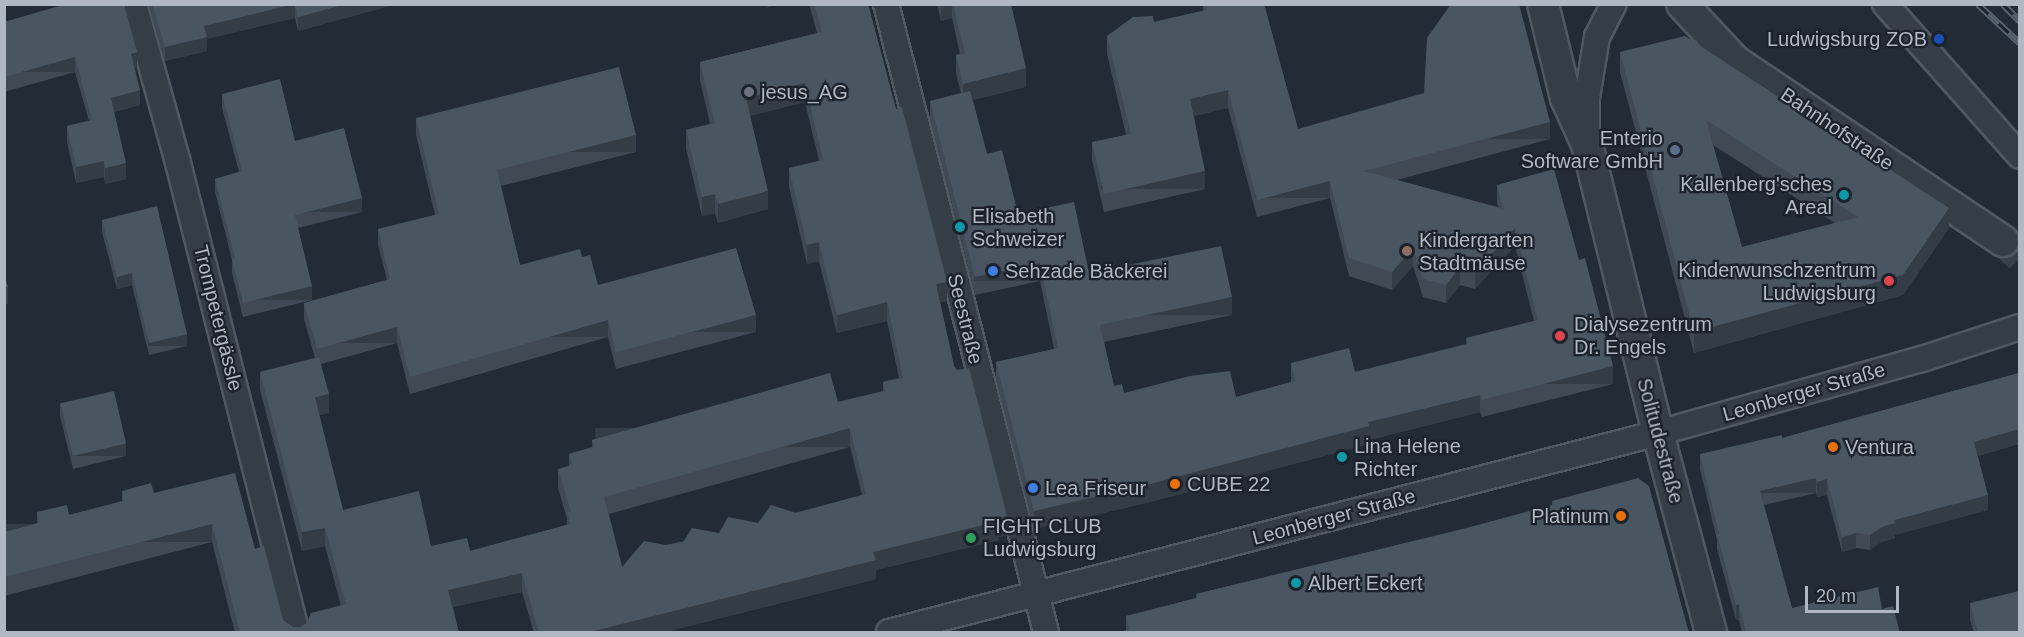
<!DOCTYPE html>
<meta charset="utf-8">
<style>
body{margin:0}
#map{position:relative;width:2024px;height:637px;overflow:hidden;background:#222b36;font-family:Helvetica,sans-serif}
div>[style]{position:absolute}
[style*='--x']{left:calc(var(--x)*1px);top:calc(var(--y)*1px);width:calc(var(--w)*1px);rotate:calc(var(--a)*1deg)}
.tertiary-tunnel>*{height:30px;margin-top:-15px;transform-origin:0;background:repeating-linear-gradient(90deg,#37404b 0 30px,transparent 0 45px)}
.roads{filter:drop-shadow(2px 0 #505861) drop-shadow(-2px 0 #505861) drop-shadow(0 2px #505861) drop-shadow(0 -2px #505861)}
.minor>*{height:24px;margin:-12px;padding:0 12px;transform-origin:12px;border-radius:12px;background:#353d47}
.tertiary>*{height:30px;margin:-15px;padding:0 15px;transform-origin:15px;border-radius:15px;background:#353d47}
.rail>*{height:7px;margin-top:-3.5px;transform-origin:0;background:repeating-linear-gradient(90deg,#1b222b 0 14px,#57616d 0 28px);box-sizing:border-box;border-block:2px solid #57616d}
.wall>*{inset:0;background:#404954}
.shaded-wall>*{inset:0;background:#343c45;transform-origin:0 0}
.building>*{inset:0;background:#4a5562;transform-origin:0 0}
.dots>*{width:16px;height:16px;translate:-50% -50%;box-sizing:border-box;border:3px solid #1b222b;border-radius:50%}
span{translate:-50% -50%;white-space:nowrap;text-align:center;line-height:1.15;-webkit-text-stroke:4.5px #1b222b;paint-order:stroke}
.poi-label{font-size:20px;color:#b0b8c3}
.right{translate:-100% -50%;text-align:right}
.left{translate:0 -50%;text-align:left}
.street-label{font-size:20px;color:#b0b8c3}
.frame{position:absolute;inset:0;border:6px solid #b0b8c3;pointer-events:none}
.scale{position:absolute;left:1805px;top:586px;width:94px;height:27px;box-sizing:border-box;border:3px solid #b0b8c3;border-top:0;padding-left:8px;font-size:18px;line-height:21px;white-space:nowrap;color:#b0b8c3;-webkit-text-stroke:4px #1b222b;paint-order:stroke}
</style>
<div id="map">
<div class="tertiary-tunnel">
<div style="--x:2003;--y:241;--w:24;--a:45"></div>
</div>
<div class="roads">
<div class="minor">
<div style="--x:134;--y:4;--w:165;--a:74.5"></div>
<div style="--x:178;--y:163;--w:484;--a:75.8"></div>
<div style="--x:886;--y:4;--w:648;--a:75.71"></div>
<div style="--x:1885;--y:4;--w:203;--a:48.4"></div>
<div style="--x:1587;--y:138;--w:40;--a:-90"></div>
<div style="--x:1587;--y:98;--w:62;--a:-80.7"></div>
<div style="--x:1597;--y:37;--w:37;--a:-63"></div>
<div style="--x:889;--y:632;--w:794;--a:-14.51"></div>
<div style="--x:1658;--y:433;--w:274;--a:-15.7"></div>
<div style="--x:1922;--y:359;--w:103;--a:-18.1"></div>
</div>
<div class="tertiary">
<div style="--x:1543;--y:4;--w:97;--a:76.3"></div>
<div style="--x:1566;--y:98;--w:51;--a:65.5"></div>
<div style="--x:1587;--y:144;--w:298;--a:76.2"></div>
<div style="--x:1658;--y:433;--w:206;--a:75.1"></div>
<div style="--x:1682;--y:4;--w:78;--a:47.1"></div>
<div style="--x:1735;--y:61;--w:323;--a:33.9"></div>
</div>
</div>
<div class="rail">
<div style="--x:1978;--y:4;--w:57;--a:42.9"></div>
<div style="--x:2003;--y:4;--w:24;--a:45"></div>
</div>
<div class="wall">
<div style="clip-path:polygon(148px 4px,397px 4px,298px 31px,295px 18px,207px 39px,207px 51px,165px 61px)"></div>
<div style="clip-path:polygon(evenodd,809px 4px,868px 4px,947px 301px,940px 302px,954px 366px,1007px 535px,999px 537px,999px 540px,876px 570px,876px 579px,661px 633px,534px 633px,522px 592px,453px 607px,459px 633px,235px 633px,212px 542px,4px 596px,4px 532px,37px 523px,37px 512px,69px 515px,122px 501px,122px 491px,154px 493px,255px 549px,283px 620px,293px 627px,300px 627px,341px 606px,325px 546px,302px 551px,260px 390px,260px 372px,315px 358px,304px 319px,304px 303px,387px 280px,378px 245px,378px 229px,435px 215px,416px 135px,416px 118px,636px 152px,501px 186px,520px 265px,582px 257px,598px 285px,756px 332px,616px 369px,608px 337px,410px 394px,397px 343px,321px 364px,329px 413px,319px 415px,343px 510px,431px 546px,470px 551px,567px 525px,567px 519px,558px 488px,558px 469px,569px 466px,569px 454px,592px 447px,592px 440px,838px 402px,883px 391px,883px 382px,899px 378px,887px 321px,837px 333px,819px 261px,807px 264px,789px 187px,789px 168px,819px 161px,805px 102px,750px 116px,768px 209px,718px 223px,715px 213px,702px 216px,686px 149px,686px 130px,710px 124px,700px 80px,700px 62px,817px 33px,809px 4px,850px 447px,862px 495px,719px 533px,666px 545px,622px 567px,609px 514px,850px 447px)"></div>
<div style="clip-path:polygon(937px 4px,1011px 4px,1026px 87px,973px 100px,987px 154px,1018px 214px,1089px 273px,1232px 315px,1104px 342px,1114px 386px,1124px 393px,1236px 397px,1291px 382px,1291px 363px,1355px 372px,1466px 344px,1466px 338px,1534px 321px,1515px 246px,1475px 289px,1460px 285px,1446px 303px,1423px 297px,1413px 266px,1392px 290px,1349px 276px,1330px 198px,1257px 217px,1228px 108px,1194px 116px,1205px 189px,1104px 212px,1092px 160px,1092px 142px,1126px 135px,1107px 54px,1107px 36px,1154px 22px,1203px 11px,1203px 4px,1264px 4px,1298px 129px,1550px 139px,1397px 180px,1498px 207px,1497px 203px,1497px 185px,1613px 384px,1482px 417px,1480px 412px,1369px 440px,1369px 444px,1146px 503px,1034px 529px,996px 380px,996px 362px,1054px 349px,1040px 281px,975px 295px,930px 119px,930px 101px,961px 93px,956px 73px,956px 55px,960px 54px,952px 18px,941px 21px)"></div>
<div style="clip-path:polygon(4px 22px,137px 68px,135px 68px,140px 105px,114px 112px,126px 179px,105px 184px,104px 177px,76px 183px,67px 142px,67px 126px,89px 121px,75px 72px,4px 92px)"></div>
<div style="clip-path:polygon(evenodd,1620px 52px,1949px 228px,1903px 295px,1694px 353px,1620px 72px,1620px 52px,1713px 145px,1835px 223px,1742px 247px,1713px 145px)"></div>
<div style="clip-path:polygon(222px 94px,295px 141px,362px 212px,298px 228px,312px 300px,243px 317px,232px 273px,232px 260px,215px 192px,215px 179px,239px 172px,222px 108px)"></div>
<div style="clip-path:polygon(102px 220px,187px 346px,149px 355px,132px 285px,117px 289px,102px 232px)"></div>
<div style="clip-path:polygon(2019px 373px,2019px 444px,1978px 456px,1988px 510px,1895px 535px,1895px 538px,1881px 542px,1870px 550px,1856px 548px,1842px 552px,1827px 495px,1817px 497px,1816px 493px,1764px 505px,1792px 608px,1882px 609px,1900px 633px,1742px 633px,1739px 620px,1736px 620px,1717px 549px,1717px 540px,1700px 469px,1700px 454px,1782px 438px)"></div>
<div style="clip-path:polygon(60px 403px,126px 456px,73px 469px,60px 416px)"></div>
<div style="clip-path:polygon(1552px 501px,1689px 633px,1126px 630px,1126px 616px,1196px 598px,1196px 594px,1463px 529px,1552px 505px)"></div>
<div style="clip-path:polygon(1970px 603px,2019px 633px,1974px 633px,1970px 620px)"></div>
</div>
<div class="shaded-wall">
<div style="clip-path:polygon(295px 4px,295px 18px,207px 39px,207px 51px,165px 61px,165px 47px,204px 26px)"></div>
<div style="clip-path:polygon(346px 4px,397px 4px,298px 31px,298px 17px)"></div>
<div style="clip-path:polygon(766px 4px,779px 4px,766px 8px)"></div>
<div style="clip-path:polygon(941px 4px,952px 4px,952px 18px,941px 21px)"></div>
<div style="clip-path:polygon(137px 52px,137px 68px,131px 69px,131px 54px)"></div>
<div style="left:75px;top:57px;width:15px;height:74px;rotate:90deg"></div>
<div style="clip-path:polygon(1026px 68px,1026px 87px,963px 102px,963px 84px)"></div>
<div style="clip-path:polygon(805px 83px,805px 102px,746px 117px,746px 98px)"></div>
<div style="clip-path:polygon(140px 90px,140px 105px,111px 113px,111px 98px)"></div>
<div style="clip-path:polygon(1228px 90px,1228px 108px,1190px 117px,1190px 99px)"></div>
<div style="left:1550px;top:122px;width:17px;height:192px;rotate:90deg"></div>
<div style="left:636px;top:135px;width:17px;height:143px;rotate:90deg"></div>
<div style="clip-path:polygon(104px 161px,104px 177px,76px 183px,76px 167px)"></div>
<div style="clip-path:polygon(126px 163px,126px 179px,105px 184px,105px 168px)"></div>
<div style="left:1205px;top:171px;width:18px;height:104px;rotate:90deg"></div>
<div style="left:1330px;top:181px;width:17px;height:75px;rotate:90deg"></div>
<div style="clip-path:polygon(768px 191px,768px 209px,718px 223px,718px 204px)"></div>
<div style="clip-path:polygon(715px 194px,715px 213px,702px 216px,702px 197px)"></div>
<div style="left:362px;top:198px;width:14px;height:69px;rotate:90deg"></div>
<div style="clip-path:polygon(1949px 208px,1949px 228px,1903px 295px,1694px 353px,1694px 332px)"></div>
<div style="clip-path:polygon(1515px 228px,1515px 246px,1475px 289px,1475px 272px)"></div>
<div style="clip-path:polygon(819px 242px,819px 261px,807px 264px,807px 245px)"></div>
<div style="clip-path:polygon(1413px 248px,1413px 266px,1392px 290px,1392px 272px)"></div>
<div style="left:1040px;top:263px;width:18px;height:66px;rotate:90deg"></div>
<div style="clip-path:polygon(1460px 267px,1460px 285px,1446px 303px,1446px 285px)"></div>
<div style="clip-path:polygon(132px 273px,132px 285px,117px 289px,117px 277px)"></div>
<div style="clip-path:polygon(947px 282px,947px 301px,936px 303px,936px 284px)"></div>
<div style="left:312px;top:286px;width:14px;height:71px;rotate:90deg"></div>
<div style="left:8px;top:287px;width:17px;height:4px;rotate:90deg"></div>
<div style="left:1232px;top:297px;width:18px;height:135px;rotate:90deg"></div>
<div style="clip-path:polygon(887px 302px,887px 321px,837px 333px,837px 315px)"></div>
<div style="left:756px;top:315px;width:17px;height:145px;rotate:90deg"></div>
<div style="left:608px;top:320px;width:17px;height:206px;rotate:90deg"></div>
<div style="left:397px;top:327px;width:16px;height:83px;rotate:90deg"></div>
<div style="left:187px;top:334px;width:12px;height:39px;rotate:90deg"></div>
<div style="left:1613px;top:366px;width:18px;height:135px;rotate:90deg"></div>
<div style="clip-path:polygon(329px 394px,329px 413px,315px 416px,315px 397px)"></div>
<div style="clip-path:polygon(1480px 395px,1480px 412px,1369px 440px,1369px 444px,1146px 503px,1034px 529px,1034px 511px,1368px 422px)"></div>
<div style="left:850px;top:428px;width:19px;height:255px;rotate:90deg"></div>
<div style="clip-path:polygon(2019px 429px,2019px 444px,1974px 457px,1974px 442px)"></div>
<div style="left:126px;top:444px;width:12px;height:55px;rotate:90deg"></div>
<div style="left:1816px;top:478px;width:15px;height:57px;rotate:90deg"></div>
<div style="clip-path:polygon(1827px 479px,1827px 495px,1817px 497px,1817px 482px)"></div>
<div style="clip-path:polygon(1988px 495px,1988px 510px,1895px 535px,1895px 538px,1881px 542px,1870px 550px,1870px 535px,1894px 520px)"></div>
<div style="clip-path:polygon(1007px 516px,1007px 535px,999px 537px,999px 540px,876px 570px,876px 579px,661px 633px,586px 633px,873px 552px)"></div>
<div style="left:212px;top:524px;width:18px;height:215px;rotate:90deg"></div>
<div style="clip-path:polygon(325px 528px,325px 546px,302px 551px,302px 532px)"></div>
<div style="clip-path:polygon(1856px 533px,1856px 548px,1842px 552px,1842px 537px)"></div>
<div style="clip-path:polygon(522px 573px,522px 592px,448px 608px,448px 590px)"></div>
<div style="left:1739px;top:604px;width:16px;height:3px;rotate:90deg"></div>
</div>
<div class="building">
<div style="clip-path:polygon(66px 4px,124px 4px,137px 52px,131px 54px,140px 90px,111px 98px,126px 163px,105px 168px,104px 161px,76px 167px,67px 126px,92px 120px,75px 57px,4px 77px,4px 22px)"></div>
<div style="clip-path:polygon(152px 4px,293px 4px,204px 26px,207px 37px,165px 47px)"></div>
<div style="clip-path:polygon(295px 4px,346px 4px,298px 17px)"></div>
<div style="clip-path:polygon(evenodd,814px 4px,868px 4px,896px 109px,902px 107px,947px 282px,936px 284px,954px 366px,957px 370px,969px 368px,1007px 516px,999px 518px,999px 521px,873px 552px,876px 560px,586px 633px,539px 633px,522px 573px,448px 590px,459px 633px,240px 633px,212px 524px,4px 577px,4px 532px,39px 523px,37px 512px,67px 505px,69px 515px,124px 501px,122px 491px,151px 483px,154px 493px,235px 473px,255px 549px,264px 546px,283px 620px,293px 627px,300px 627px,307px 623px,311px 613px,346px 604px,325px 528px,302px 532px,260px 372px,319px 357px,329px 394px,315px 397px,343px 510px,419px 491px,431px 546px,467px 538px,470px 551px,570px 524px,567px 512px,571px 512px,558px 469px,572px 465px,569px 454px,594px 447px,592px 440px,830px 373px,838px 402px,885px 391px,883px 382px,903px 378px,887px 302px,837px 315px,819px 242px,807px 245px,789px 168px,823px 160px,805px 83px,746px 98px,768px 191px,718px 204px,715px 194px,702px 197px,686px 130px,715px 123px,700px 62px,822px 32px,814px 4px,850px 428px,866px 494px,796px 513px,771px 505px,758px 523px,728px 517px,719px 533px,692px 528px,683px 542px,666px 545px,644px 541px,622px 567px,604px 497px,850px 428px)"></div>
<div style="clip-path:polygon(953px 4px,1011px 4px,1026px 68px,963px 84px,956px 55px,965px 53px)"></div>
<div style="clip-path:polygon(1205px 4px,1264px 4px,1298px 129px,1424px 93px,1427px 38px,1451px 4px,1519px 4px,1550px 122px,1364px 171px,1503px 209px,1497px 185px,1554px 169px,1579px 260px,1585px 258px,1613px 366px,1482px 400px,1480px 395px,1368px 422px,1369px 426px,1146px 485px,1034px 511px,996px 362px,1058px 348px,1040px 263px,975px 277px,930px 101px,970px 91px,987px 154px,1002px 150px,1018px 214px,1074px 202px,1089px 273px,1221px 246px,1232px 297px,1100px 325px,1114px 386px,1122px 384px,1124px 393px,1190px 376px,1230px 371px,1236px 397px,1295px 381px,1291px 363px,1349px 348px,1355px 372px,1468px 344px,1466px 338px,1538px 320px,1515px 228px,1475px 272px,1460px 267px,1446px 285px,1423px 279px,1413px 248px,1392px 272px,1349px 258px,1330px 181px,1257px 200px,1228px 90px,1190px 99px,1205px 171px,1104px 194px,1092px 142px,1131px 134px,1107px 36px,1133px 17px,1153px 16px,1154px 22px,1206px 10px)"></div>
<div style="clip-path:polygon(evenodd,1685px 36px,1949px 208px,1903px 275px,1694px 332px,1620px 52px,1685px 36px,1706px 120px,1858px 217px,1742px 247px,1706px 120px)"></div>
<div style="clip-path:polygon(619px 67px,636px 135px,497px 170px,520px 265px,580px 249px,582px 257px,590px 255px,598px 285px,736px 248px,756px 315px,616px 352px,608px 320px,410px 377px,397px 327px,317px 349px,304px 303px,390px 279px,378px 229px,439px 214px,416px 118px)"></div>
<div style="clip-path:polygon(280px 79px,295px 141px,344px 128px,362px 198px,295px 215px,312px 286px,243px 303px,232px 259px,235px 258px,215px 179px,242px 171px,222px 94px)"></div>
<div style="clip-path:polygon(157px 206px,187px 334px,149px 343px,132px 273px,117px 277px,102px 220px)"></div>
<div style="clip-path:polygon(4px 273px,8px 287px,4px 288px)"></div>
<div style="clip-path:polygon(2019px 373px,2019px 429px,1974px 442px,1988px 495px,1894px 520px,1895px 523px,1881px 527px,1870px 535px,1856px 533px,1842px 537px,1827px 479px,1817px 482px,1816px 478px,1760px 491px,1792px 608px,1878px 587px,1882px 609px,1893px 606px,1900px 633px,1746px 633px,1739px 604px,1736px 605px,1717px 534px,1719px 534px,1700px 454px,1782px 435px,1782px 438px)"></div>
<div style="left:114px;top:391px;width:54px;height:55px;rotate:77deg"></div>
<div style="clip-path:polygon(1638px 478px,1649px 486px,1689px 633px,1118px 633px,1129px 629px,1126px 616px,1197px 598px,1196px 594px,1463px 529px,1553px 505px,1552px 501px)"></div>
<div style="clip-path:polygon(2019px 591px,2019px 633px,1978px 633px,1970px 603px)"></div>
</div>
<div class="dots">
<div style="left:1939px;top:39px;background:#1a4fb4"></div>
<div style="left:749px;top:92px;background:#6b7280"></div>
<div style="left:1675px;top:150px;background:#5c6f8a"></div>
<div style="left:1844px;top:195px;background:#0f9aa8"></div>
<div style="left:960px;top:227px;background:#0f9aa8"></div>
<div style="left:1407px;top:251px;background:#8d6e63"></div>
<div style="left:993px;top:271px;background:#3f7fe0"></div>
<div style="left:1889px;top:281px;background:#e0444e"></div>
<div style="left:1560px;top:336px;background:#e0444e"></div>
<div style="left:1833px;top:447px;background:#e8710a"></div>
<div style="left:1342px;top:457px;background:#0f9aa8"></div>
<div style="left:1175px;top:484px;background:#e8710a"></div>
<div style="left:1033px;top:488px;background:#3f7fe0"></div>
<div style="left:1621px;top:516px;background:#e8710a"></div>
<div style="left:971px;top:538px;background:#2e9e5b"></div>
<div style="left:1296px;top:583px;background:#0f9aa8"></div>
</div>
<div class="poi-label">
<span class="right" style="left:1927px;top:39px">Ludwigsburg ZOB</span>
<span class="left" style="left:761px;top:92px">jesus_AG</span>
<span class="right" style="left:1663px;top:150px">Enterio<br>Software GmbH</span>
<span class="right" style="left:1832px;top:196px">Kallenberg'sches<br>Areal</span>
<span class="left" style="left:972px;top:228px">Elisabeth<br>Schweizer</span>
<span class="left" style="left:1419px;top:252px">Kindergarten<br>Stadtmäuse</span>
<span class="right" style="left:1876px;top:282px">Kinderwunschzentrum<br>Ludwigsburg</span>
<span class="left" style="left:1005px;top:271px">Sehzade Bäckerei</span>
<span class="left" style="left:1574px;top:336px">Dialysezentrum<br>Dr. Engels</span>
<span class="left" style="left:1354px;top:458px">Lina Helene<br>Richter</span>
<span class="left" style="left:1845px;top:447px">Ventura</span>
<span class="left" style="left:1187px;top:484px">CUBE 22</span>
<span class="left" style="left:1045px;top:488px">Lea Friseur</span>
<span class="right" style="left:1609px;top:516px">Platinum</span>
<span class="left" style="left:983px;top:538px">FIGHT CLUB<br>Ludwigsburg</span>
<span class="left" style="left:1308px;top:583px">Albert Eckert</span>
</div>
<div class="street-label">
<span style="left:1837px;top:129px;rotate:34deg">Bahnhofstraße</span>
<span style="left:218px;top:318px;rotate:76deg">Trompetergässle</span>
<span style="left:965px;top:319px;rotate:76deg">Seestraße</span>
<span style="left:1804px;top:392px;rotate:-16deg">Leonberger Straße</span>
<span style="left:1660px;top:441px;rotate:75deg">Solitudestraße</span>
<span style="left:1334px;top:517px;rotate:-15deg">Leonberger Straße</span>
</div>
<div class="frame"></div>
<div class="scale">20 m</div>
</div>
